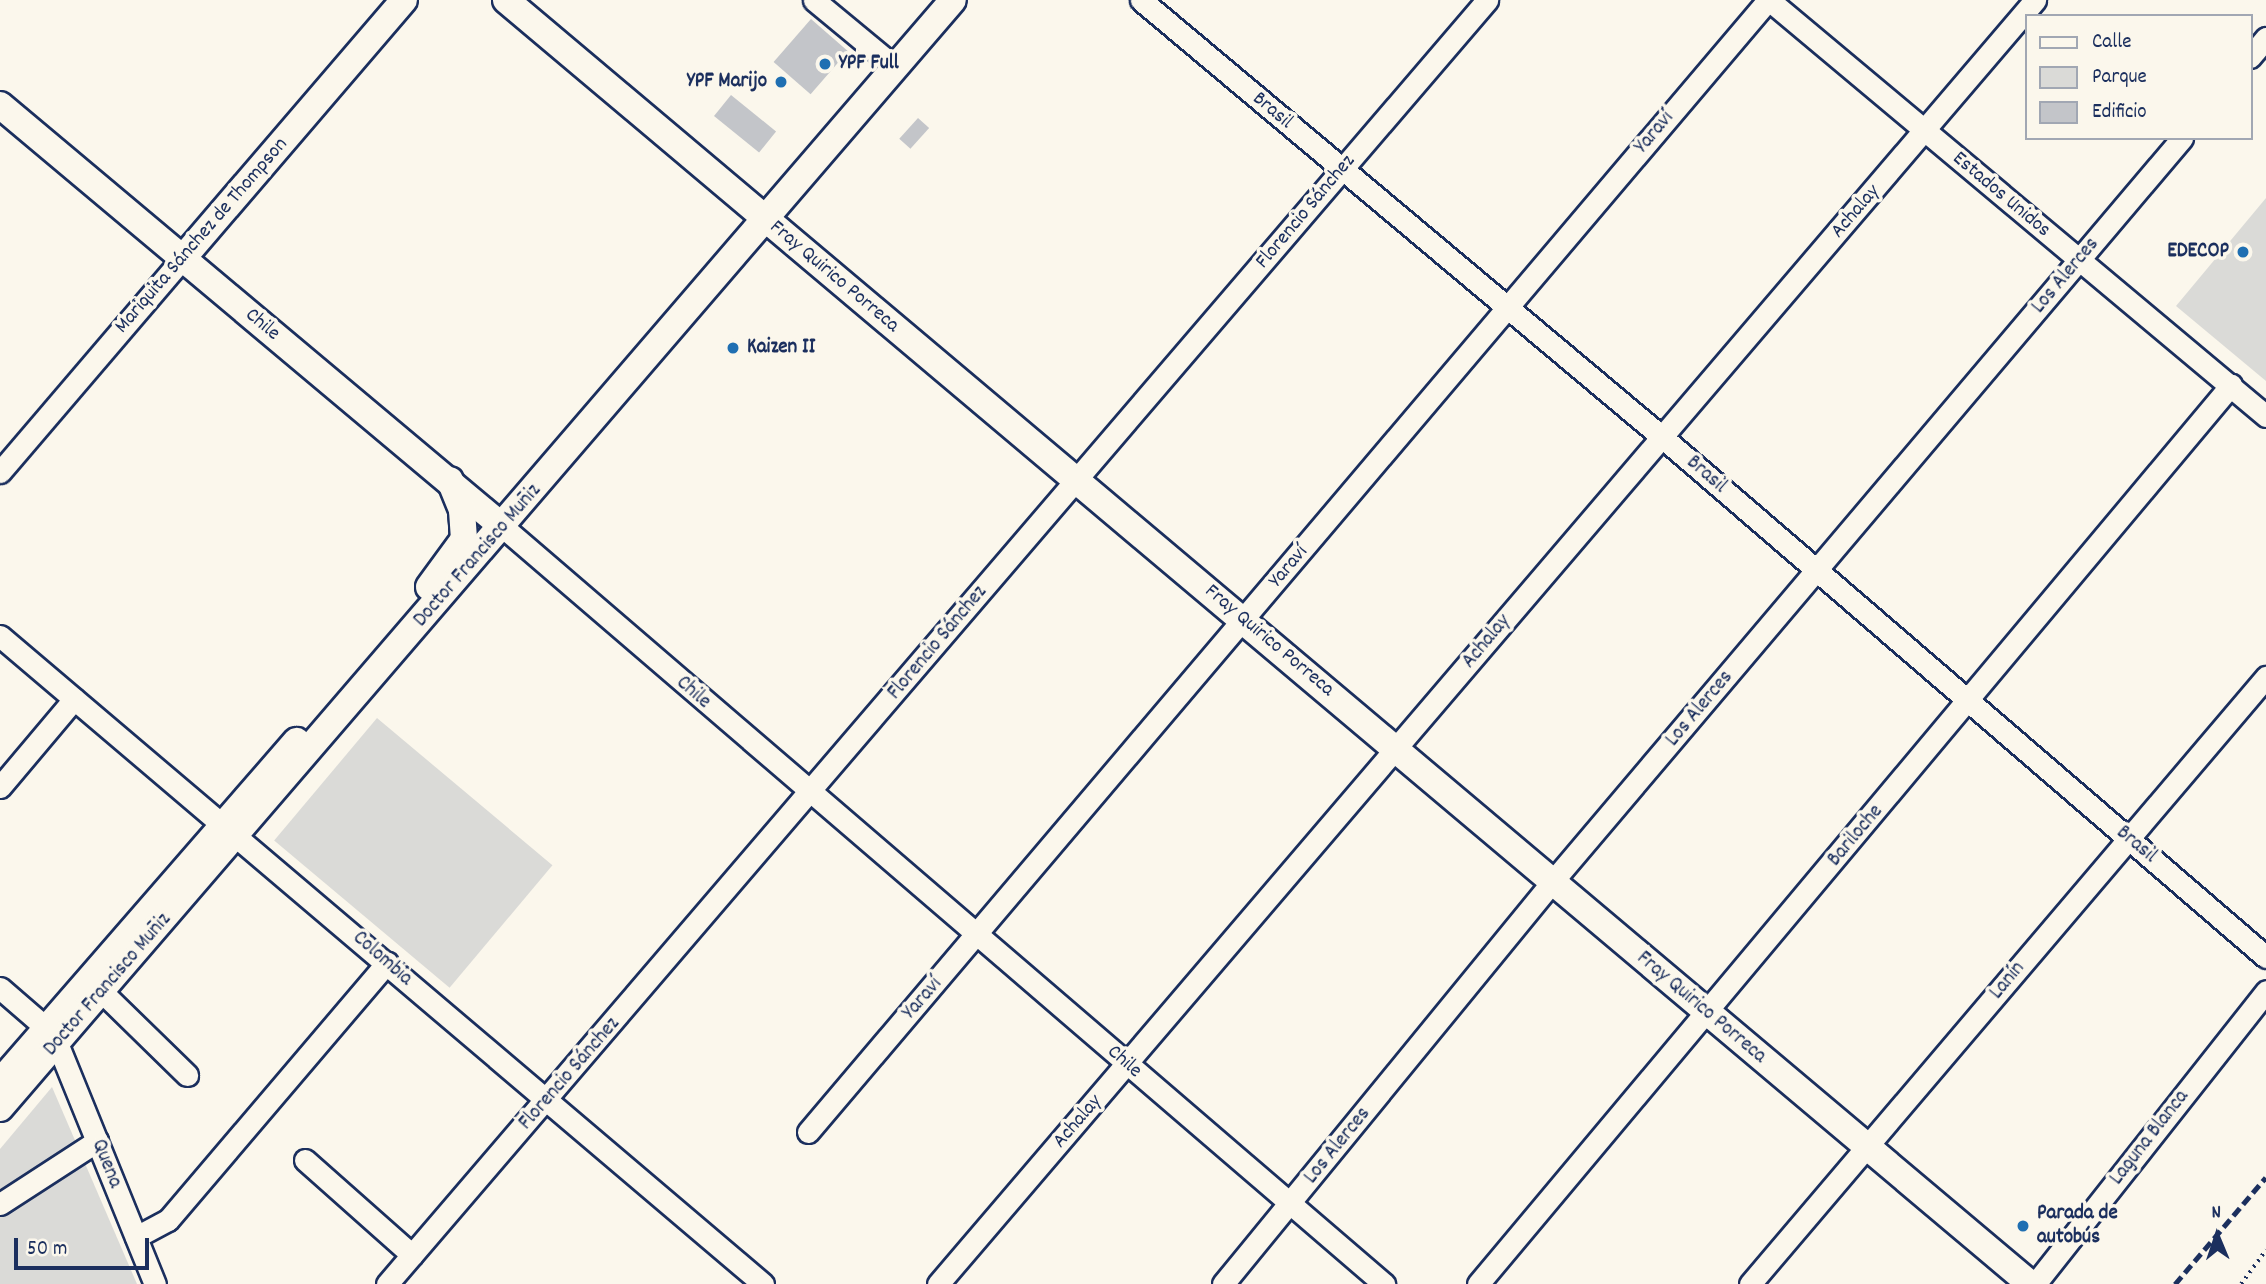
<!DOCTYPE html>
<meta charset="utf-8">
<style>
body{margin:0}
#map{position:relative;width:2266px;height:1284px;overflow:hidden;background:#fbf7ec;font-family:Dekko,sans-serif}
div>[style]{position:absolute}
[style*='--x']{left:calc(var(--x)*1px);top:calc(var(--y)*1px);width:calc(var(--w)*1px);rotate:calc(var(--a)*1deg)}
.green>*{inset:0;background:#dadad7;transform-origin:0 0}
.building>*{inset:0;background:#c3c5c9;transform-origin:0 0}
.path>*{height:3.5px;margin-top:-1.75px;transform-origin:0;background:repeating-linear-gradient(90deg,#1b2f5e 0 2px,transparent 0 7px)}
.roads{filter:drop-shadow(2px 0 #1b2f5e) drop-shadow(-2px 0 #1b2f5e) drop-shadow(0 2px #1b2f5e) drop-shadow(0 -2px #1b2f5e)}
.minor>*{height:21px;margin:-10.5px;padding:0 10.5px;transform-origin:10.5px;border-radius:10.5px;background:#fbf7ec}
.major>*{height:26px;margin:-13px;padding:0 13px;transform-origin:13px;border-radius:13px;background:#fbf7ec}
.rail>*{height:5px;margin-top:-2.5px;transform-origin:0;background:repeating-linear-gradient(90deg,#1b2f5e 0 10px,transparent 0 15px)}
.dots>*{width:19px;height:19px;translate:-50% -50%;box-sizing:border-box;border:4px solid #fbf7ec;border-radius:50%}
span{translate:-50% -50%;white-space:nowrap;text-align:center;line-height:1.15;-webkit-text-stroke:7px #fbf7ec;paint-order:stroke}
.poi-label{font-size:21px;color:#1b2f5e;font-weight:700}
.left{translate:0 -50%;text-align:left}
.right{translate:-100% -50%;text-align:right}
.street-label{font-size:21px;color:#1b2f5e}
.legend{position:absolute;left:2025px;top:14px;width:228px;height:126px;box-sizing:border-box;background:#fbf7ec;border:2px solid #a1a7b3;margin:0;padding:9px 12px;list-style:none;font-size:21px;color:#1b2f5e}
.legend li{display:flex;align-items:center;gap:14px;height:35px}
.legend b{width:35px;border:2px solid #a1a7b3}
.north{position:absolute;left:2182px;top:1200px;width:70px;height:70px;-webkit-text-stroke:5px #fbf7ec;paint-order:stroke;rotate:358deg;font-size:19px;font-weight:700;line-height:28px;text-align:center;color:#1b2f5e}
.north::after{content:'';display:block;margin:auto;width:24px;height:32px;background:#1b2f5e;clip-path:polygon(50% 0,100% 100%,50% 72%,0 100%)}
.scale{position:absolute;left:14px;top:1238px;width:135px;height:32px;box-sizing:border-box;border:4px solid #1b2f5e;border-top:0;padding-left:9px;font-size:21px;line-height:24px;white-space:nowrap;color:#1b2f5e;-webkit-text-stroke:5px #fbf7ec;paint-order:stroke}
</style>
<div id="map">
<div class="green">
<div style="clip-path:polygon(2266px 198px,2266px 381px,2176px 306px)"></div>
<div style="left:377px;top:718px;width:229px;height:160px;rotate:40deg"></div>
<div style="clip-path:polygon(52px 1087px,137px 1284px,0 1284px,0 1149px)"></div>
</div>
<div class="building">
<div style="left:811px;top:19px;width:49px;height:57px;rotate:41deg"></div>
<div style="left:731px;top:95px;width:58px;height:27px;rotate:39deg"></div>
<div style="left:918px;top:118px;width:15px;height:28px;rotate:42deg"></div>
</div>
<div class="path">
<div style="--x:2241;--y:1284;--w:42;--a:-53.7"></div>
</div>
<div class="roads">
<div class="minor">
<div style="--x:814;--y:0;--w:105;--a:39.6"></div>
<div style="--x:1141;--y:0;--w:680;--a:39.99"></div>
<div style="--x:1662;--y:437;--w:797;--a:40.73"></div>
<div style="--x:1769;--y:0;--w:648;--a:39.93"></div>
<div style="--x:2250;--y:57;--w:25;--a:-50"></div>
<div style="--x:0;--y:472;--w:280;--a:-49.5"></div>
<div style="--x:503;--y:527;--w:1162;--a:40.67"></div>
<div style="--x:0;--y:636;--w:1001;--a:40.34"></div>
<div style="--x:0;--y:787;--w:115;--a:-49.9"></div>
<div style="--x:0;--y:988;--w:60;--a:40.9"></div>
<div style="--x:102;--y:992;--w:119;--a:44.3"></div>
<div style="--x:57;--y:1043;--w:260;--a:67.9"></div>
<div style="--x:808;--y:1132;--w:1484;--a:-49.7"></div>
<div style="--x:305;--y:1160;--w:143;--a:41.6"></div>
<div style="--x:0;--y:1204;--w:116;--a:-33"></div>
<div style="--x:136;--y:1237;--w:36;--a:-28"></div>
<div style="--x:168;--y:1220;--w:338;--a:-49.6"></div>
<div style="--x:387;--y:1284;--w:1691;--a:-49.41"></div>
<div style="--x:938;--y:1284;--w:1689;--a:-49.49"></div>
<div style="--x:1223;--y:1284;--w:519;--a:-50.7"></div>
<div style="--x:1552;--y:882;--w:975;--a:-49.74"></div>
<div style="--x:1478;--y:1284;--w:1173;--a:-50.05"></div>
<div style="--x:1750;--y:1284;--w:797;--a:-49.63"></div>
<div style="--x:2035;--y:1284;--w:373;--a:-51.7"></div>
</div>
<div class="major">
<div style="--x:506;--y:0;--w:1993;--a:40.11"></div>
<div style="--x:0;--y:105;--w:657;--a:40"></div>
<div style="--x:182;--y:259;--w:341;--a:-49.4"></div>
<div style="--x:429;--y:587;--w:59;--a:-53.9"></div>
<div style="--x:464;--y:539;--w:29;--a:-94"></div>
<div style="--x:462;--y:510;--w:32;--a:-112"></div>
<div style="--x:0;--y:1082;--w:452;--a:-49"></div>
<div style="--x:0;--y:1108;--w:1461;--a:-49.3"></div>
</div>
</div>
<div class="rail">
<div style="--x:2175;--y:1284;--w:140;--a:-49.6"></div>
</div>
<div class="dots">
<div style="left:825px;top:64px;background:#1f6fb2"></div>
<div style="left:781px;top:82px;background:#1f6fb2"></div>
<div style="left:2243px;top:252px;background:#1f6fb2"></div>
<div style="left:733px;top:348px;background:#1f6fb2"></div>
<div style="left:2023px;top:1226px;background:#1f6fb2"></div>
</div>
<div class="poi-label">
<span class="left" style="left:839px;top:64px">YPF Full</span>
<span class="right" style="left:767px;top:82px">YPF Marijo</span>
<span class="right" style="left:2229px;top:252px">EDECOP</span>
<span class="left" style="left:747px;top:348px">Kaizen II</span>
<span class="left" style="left:2037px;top:1226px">Parada de<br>autobús</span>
</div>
<div class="street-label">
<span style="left:1272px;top:111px;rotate:40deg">Brasil</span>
<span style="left:1655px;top:133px;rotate:-50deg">Yaraví</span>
<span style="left:2001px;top:195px;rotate:40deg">Estados Unidos</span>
<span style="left:1306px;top:212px;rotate:-50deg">Florencio Sánchez</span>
<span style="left:1856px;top:212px;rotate:-49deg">Achalay</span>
<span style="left:202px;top:236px;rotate:-49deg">Mariquita Sánchez de Thompson</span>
<span style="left:2066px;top:276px;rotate:-50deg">Los Alerces</span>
<span style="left:834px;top:277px;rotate:40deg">Fray Quirico Porreca</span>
<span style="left:262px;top:325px;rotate:40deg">Chile</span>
<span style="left:1706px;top:475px;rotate:41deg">Brasil</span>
<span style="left:478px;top:556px;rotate:-49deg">Doctor Francisco Muñiz</span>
<span style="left:1289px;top:567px;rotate:-50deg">Yaraví</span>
<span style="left:1269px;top:641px;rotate:40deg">Fray Quirico Porreca</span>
<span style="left:1487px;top:642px;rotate:-50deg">Achalay</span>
<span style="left:938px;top:643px;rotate:-50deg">Florencio Sánchez</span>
<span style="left:693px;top:693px;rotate:41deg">Chile</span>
<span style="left:1700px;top:709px;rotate:-50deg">Los Alerces</span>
<span style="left:1856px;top:836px;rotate:-50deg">Bariloche</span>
<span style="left:2136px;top:845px;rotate:40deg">Brasil</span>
<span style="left:382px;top:959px;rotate:41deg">Colombia</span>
<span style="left:2008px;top:981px;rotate:-50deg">Lanín</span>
<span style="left:108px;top:985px;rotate:-49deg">Doctor Francisco Muñiz</span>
<span style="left:923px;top:999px;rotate:-49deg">Yaraví</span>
<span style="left:1701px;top:1008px;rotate:40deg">Fray Quirico Porreca</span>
<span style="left:1124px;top:1062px;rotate:41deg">Chile</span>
<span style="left:570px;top:1074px;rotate:-49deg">Florencio Sánchez</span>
<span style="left:1078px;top:1122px;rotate:-49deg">Achalay</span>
<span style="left:2150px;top:1138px;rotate:-52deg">Laguna Blanca</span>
<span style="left:1338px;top:1146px;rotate:-51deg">Los Alerces</span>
<span style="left:106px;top:1164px;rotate:68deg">Quena</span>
</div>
<ul class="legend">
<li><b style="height:9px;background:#fbf7ec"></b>Calle</li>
<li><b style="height:19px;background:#dadad7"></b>Parque</li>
<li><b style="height:19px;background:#c3c5c9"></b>Edificio</li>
</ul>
<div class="north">N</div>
<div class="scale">50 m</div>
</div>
